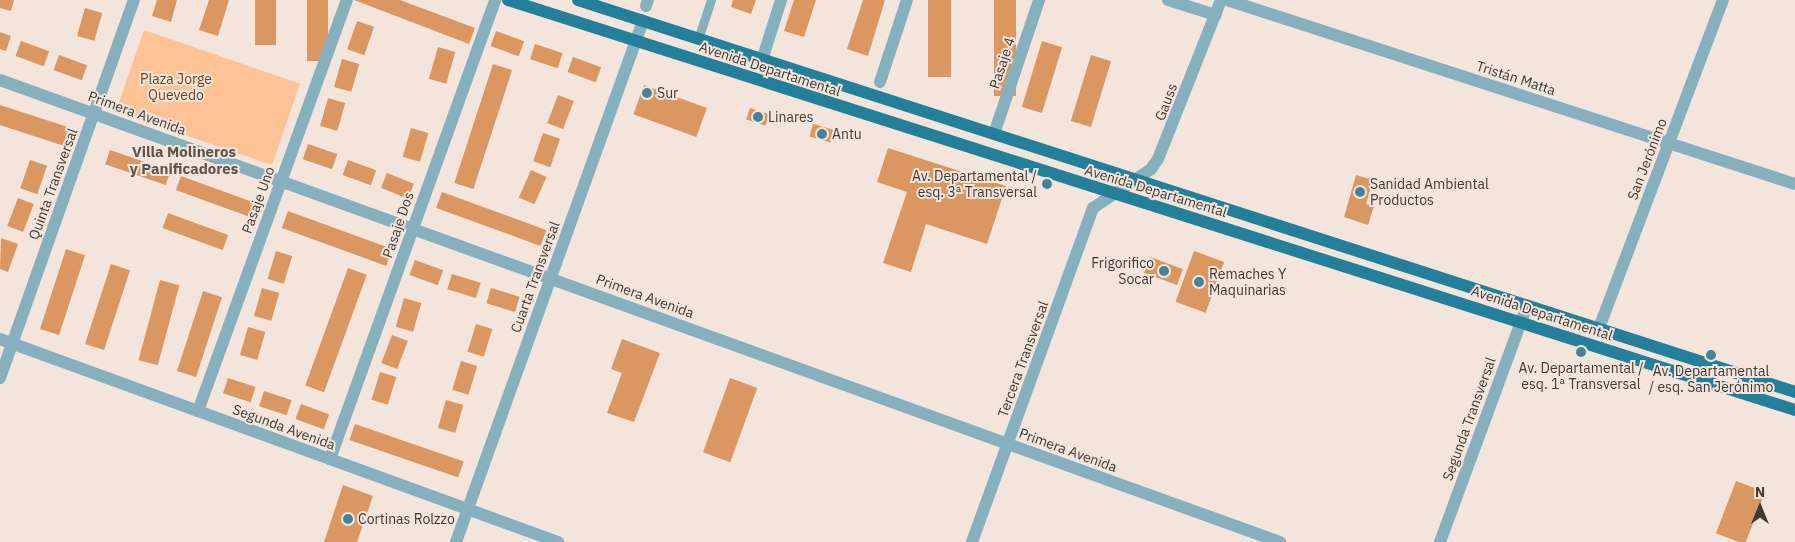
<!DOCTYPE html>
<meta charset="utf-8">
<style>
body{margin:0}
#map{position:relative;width:1795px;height:542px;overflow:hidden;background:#f3e5db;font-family:"IBM Plex Sans",sans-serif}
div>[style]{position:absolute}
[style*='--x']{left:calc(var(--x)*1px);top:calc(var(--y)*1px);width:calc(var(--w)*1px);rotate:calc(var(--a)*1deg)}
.green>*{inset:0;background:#ffc294;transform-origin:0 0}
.building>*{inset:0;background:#db9761;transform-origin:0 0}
.service>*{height:9px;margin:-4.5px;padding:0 4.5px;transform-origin:4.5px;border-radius:4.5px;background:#87b0bf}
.minor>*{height:12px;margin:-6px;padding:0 6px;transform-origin:6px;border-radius:6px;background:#87b0bf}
.tertiary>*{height:12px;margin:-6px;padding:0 6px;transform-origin:6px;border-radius:6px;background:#87b0bf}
.primary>*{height:12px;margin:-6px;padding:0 6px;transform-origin:6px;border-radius:6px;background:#247f9a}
.dots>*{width:14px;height:14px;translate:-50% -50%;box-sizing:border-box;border:2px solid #f3e5db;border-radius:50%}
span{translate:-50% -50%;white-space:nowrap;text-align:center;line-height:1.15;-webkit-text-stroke:4px #f3e5db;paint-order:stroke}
.street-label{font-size:14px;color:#3f3a36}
.park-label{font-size:14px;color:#71431c}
.poi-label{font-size:14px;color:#3f3a36}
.left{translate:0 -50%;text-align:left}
.right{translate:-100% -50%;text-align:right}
.neighbourhood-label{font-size:15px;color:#5e534a;font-weight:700}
.north{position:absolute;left:1735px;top:482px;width:50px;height:50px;-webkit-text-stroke:4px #f3e5db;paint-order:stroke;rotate:0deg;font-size:14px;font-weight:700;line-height:20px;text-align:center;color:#3f3a36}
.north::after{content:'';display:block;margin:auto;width:18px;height:22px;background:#3f3a36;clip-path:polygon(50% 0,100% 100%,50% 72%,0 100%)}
</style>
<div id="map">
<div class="green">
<div style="left:144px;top:30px;width:165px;height:86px;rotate:19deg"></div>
</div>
<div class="building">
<div style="clip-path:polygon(0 0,14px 0,11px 11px,0 8px)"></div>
<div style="clip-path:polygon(157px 0,177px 0,171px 22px,152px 16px)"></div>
<div style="clip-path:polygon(209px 0,229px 0,218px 36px,199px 30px)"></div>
<div style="left:255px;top:0;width:21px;height:45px"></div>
<div style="left:307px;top:0;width:21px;height:61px"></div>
<div style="clip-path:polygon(354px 0,400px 0,475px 28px,469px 44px)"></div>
<div style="clip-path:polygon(733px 0,756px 0,751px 14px,731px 7px)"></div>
<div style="clip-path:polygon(794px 0,816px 0,804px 37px,784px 31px)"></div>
<div style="clip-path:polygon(863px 0,885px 0,868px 56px,847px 49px)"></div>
<div style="left:928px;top:0;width:23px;height:77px"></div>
<div style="left:994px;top:0;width:22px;height:96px"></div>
<div style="left:85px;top:8px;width:18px;height:29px;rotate:16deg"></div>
<div style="left:357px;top:21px;width:18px;height:30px;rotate:19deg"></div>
<div style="left:496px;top:31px;width:30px;height:16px;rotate:20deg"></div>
<div style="clip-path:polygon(0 32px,11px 36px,6px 51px,0 49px)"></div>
<div style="left:21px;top:41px;width:30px;height:16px;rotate:20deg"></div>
<div style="left:1042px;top:41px;width:21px;height:69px;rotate:17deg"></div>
<div style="left:535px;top:44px;width:29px;height:16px;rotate:18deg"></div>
<div style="left:438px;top:47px;width:18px;height:33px;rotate:16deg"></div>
<div style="left:59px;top:55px;width:30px;height:16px;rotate:20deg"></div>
<div style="left:1091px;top:55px;width:21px;height:69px;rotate:17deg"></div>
<div style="left:573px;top:57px;width:30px;height:16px;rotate:20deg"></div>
<div style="left:342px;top:59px;width:18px;height:29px;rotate:16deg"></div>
<div style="left:493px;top:64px;width:20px;height:125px;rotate:18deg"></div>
<div style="left:644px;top:85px;width:67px;height:31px;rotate:20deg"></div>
<div style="left:558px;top:95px;width:17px;height:30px;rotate:21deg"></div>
<div style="left:328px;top:98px;width:18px;height:29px;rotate:16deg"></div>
<div style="left:0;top:105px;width:73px;height:19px;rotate:18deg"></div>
<div style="left:750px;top:108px;width:20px;height:12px;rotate:18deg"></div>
<div style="left:813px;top:124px;width:22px;height:13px;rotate:16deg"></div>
<div style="left:411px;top:128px;width:18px;height:30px;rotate:16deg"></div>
<div style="left:543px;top:133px;width:18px;height:30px;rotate:19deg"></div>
<div style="left:308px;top:144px;width:31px;height:16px;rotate:19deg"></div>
<div style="clip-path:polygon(888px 148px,1006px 186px,987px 244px,926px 224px,911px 272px,883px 263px,907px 192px,877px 182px)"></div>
<div style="left:110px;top:150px;width:64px;height:15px;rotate:19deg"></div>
<div style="left:30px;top:160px;width:18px;height:30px;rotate:19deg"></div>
<div style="left:348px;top:160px;width:30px;height:16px;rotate:20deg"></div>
<div style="left:531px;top:170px;width:17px;height:30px;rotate:24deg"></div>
<div style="left:387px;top:173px;width:29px;height:16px;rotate:22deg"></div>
<div style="clip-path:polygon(1356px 175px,1373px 180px,1366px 204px,1374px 206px,1368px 225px,1344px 217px)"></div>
<div style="left:181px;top:176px;width:84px;height:15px;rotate:20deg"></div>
<div style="left:442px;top:192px;width:111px;height:17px;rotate:20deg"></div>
<div style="left:18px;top:198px;width:17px;height:30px;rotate:21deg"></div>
<div style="left:288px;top:211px;width:111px;height:18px;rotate:20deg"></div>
<div style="left:168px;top:213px;width:64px;height:16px;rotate:20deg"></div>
<div style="clip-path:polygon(1px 238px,18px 244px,8px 272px,0 269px)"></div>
<div style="left:66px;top:249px;width:20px;height:84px;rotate:18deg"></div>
<div style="left:276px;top:251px;width:17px;height:29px;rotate:17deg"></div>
<div style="left:1194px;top:251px;width:32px;height:54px;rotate:20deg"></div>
<div style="left:1150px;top:257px;width:35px;height:17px;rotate:20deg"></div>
<div style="left:415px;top:260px;width:30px;height:16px;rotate:20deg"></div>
<div style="left:111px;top:264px;width:20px;height:84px;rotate:18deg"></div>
<div style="left:348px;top:268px;width:20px;height:125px;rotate:20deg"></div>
<div style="left:452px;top:274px;width:30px;height:16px;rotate:17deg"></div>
<div style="left:160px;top:280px;width:20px;height:83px;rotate:15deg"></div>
<div style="left:262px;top:288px;width:18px;height:29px;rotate:16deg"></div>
<div style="left:491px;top:288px;width:30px;height:16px;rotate:17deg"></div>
<div style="left:203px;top:291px;width:20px;height:84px;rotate:18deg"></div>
<div style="left:404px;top:298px;width:18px;height:30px;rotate:16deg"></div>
<div style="left:476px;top:324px;width:17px;height:29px;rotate:17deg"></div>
<div style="left:248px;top:327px;width:18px;height:29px;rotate:16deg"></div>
<div style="left:392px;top:335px;width:17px;height:30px;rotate:21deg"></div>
<div style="clip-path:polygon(622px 339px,660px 353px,634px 422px,607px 413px,622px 373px,611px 369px)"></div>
<div style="left:461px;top:361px;width:17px;height:30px;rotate:17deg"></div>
<div style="left:380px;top:372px;width:17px;height:29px;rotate:17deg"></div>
<div style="left:228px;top:378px;width:29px;height:16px;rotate:18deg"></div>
<div style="left:730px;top:378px;width:29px;height:79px;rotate:20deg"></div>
<div style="left:264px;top:391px;width:29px;height:16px;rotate:18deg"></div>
<div style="left:446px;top:400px;width:18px;height:29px;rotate:16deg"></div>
<div style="left:301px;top:404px;width:30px;height:16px;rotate:20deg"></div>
<div style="left:355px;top:424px;width:115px;height:17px;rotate:19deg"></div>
<div style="left:1736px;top:481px;width:31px;height:56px;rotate:21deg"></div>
<div style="clip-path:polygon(343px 485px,373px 496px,357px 542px,324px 542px)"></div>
</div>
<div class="service">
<div style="--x:698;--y:39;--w:41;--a:-71.6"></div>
</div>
<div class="minor">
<div style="--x:1168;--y:0;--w:50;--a:17.4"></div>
<div style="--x:1227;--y:0;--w:597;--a:17.95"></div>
<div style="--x:646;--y:6;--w:6;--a:-72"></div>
<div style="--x:762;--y:60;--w:63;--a:-72.4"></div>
<div style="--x:0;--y:80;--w:1361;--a:19.85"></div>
<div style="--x:880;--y:82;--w:86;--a:-71.8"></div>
<div style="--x:994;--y:134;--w:141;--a:-71.4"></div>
<div style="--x:1599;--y:328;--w:351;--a:-69.3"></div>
<div style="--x:0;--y:339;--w:594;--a:19.99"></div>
<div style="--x:0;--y:378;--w:401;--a:-70.5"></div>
<div style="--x:198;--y:411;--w:437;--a:-70.1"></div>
<div style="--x:330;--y:459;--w:488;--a:-70.2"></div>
<div style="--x:456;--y:542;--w:554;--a:-70.26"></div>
<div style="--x:1440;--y:542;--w:252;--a:-69.8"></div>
</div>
<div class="tertiary">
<div style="--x:972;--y:542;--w:355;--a:-70.1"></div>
<div style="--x:1093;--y:208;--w:70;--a:-33.9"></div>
<div style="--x:1151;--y:169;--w:12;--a:-55"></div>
<div style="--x:1158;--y:159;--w:171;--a:-68.4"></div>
</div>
<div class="primary">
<div style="--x:508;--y:0;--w:1351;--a:17.67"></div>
<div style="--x:578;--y:0;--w:1279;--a:17.85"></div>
</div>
<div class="dots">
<div style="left:647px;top:93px;background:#458398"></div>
<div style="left:758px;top:117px;background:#458398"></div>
<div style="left:822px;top:134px;background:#458398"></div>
<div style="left:1047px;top:184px;background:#458398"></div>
<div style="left:1360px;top:192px;background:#458398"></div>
<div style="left:1164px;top:271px;background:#458398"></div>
<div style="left:1199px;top:282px;background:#458398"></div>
<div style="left:1581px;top:352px;background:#458398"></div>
<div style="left:1711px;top:355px;background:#458398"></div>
<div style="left:348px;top:519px;background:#458398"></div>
</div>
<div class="street-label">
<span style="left:1002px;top:63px;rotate:-72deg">Pasaje 4</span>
<span style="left:770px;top:69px;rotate:18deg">Avenida Departamental</span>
<span style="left:1516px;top:78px;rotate:18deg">Tristán Matta</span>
<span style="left:1166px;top:102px;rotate:-69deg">Gauss</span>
<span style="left:137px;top:113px;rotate:20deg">Primera Avenida</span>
<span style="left:1647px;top:159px;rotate:-69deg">San Jerónimo</span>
<span style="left:53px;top:184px;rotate:-70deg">Quinta Transversal</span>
<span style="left:1156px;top:191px;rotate:17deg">Avenida Departamental</span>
<span style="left:258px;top:200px;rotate:-70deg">Pasaje Uno</span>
<span style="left:398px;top:225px;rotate:-71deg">Pasaje Dos</span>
<span style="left:535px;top:277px;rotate:-70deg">Cuarta Transversal</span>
<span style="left:645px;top:296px;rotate:20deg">Primera Avenida</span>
<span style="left:1542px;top:313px;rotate:18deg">Avenida Departamental</span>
<span style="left:1023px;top:359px;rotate:-70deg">Tercera Transversal</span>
<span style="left:1469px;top:419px;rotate:-70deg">Segunda Transversal</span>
<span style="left:284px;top:427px;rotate:20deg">Segunda Avenida</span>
<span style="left:1068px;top:450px;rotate:20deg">Primera Avenida</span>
</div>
<div class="park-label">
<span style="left:176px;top:87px">Plaza Jorge<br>Quevedo</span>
</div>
<div class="poi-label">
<span class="left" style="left:657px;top:93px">Sur</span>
<span class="left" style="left:768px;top:117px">Linares</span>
<span class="left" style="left:832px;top:134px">Antu</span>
<span class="right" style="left:1037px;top:184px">Av. Departamental /<br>esq. 3ª Transversal</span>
<span class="left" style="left:1370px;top:192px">Sanidad Ambiental<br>Productos</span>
<span class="right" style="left:1154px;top:271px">Frigorifico<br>Socar</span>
<span class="left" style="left:1209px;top:282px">Remaches Y<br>Maquinarias</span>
<span style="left:1581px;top:376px">Av. Departamental /<br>esq. 1ª Transversal</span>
<span style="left:1711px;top:379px">Av. Departamental<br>/ esq. San Jerónimo</span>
<span class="left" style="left:358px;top:519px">Cortinas Rolzzo</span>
</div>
<div class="neighbourhood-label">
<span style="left:184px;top:160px">Villa Molineros<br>y Panificadores</span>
</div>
<div class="north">N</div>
</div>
